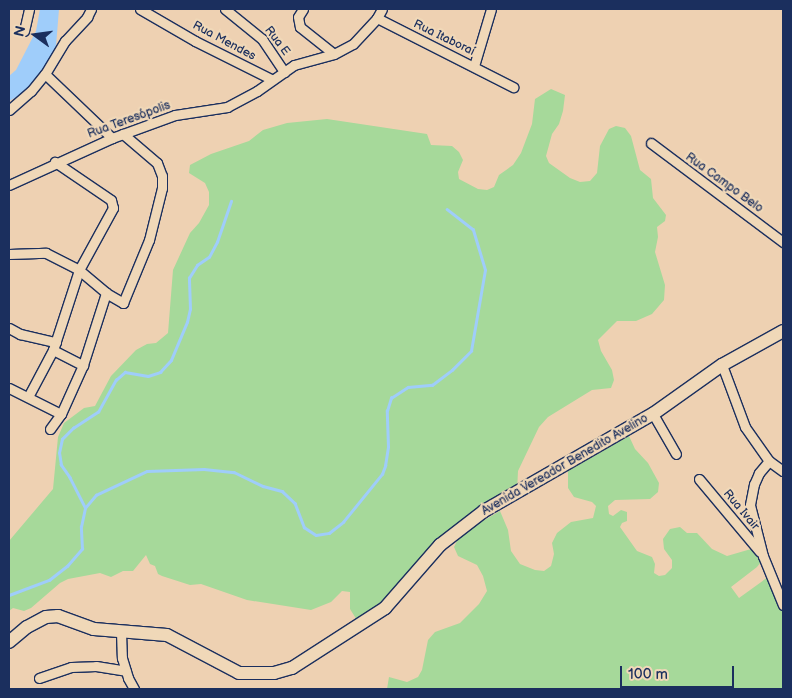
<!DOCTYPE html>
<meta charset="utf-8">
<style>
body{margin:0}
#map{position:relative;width:792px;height:698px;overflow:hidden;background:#eed1b2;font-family:"Balsamiq Sans",sans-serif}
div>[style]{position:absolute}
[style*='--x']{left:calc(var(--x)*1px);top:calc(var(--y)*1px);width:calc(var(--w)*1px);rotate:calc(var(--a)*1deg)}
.green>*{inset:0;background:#a6d99a}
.water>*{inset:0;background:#9fcdfa}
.stream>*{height:2.5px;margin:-1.25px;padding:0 1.25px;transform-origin:1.25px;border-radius:1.25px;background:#9fcdfa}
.roads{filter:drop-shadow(1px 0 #1b2f5e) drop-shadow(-1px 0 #1b2f5e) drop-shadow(0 1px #1b2f5e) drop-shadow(0 -1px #1b2f5e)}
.street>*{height:9px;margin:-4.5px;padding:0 4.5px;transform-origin:4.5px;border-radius:4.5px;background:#f0d8b8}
.secondary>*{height:12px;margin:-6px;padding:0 6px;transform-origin:6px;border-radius:6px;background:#f0d8b8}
span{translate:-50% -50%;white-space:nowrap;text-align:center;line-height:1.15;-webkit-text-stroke:4.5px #f0d8b8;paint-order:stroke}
.street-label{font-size:12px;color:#1b2f5e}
.frame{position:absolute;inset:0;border:10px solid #1b2f5e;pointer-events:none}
.north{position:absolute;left:10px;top:10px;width:50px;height:50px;-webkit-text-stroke:4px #f0d8b8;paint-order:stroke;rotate:284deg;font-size:14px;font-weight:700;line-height:20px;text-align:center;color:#1b2f5e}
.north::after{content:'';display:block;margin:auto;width:18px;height:22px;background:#1b2f5e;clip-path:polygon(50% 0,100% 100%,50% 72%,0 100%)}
.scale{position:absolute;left:620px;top:666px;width:114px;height:22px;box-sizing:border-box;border:2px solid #1b2f5e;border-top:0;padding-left:6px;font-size:15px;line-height:18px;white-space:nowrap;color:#1b2f5e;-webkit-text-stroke:4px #f0d8b8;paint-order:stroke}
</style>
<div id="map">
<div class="green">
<div style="clip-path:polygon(551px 89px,565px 95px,563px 111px,559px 124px,552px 134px,546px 156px,549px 163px,570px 178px,580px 182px,590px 181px,597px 173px,600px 146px,609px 129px,616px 126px,625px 128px,631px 136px,640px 170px,651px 179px,653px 198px,666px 215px,665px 221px,657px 227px,658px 237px,655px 252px,665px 285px,664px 300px,652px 314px,636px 321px,617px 321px,598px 340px,601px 351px,612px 370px,614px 380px,611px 388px,592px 390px,548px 417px,539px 427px,518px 471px,517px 492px,484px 511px,360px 625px,350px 609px,350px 592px,342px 591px,331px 602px,311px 610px,247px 600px,201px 584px,190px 585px,162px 576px,158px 574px,155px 566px,150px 564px,146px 555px,133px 571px,123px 571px,111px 577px,100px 573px,68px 579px,60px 583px,31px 608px,24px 611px,13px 608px,9px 611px,9px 541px,53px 489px,58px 437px,64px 423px,84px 408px,95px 406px,111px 376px,136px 350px,147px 344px,156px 343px,168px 333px,173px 270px,190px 233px,199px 223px,209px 205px,209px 192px,205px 183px,189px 173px,190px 165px,211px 154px,249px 141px,263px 130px,287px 123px,327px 119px,427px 134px,431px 145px,452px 146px,459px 152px,463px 160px,458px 172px,459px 179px,478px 189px,487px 190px,494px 187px,499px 175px,513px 165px,521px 153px,532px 124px,535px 99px)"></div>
<div style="clip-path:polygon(629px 436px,635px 449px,648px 463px,659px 483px,658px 492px,650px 499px,615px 500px,608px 506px,609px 514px,613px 516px,621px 510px,627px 512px,627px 521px,622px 523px,620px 527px,637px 551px,652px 557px,655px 564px,654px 573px,659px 576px,665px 575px,672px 568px,672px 560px,664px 549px,663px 539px,670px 529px,680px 527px,687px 533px,697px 533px,712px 549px,727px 556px,751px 549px,758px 554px,761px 562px,757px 567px,731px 587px,739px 598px,768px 577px,783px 609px,783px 689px,387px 689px,389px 677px,407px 682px,418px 677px,422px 670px,428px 640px,435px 632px,460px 623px,479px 604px,487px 591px,483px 576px,477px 565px,458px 556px,454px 547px,457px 541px,469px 529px,500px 511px,508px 530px,511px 551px,520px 564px,535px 570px,544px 571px,551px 566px,554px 554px,552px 543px,557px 533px,571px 522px,593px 518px,596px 506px,592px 502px,574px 497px,568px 488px,568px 471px)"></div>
</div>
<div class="water">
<div style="clip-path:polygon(40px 9px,59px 9px,56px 46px,42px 72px,22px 94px,9px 101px,9px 76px,16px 70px,36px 31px)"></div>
</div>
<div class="stream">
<div style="--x:85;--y:508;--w:34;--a:-117"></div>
<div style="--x:70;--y:478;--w:16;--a:-125"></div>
<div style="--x:61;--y:465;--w:12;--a:-99"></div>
<div style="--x:59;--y:453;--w:14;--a:-78"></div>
<div style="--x:62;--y:439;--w:16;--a:-45"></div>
<div style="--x:73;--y:428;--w:30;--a:-33"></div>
<div style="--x:98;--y:412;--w:37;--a:-61"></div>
<div style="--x:116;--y:380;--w:12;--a:-42"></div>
<div style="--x:125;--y:372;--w:23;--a:10"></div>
<div style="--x:148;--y:376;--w:13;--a:-18"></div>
<div style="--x:160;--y:372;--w:16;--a:-47"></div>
<div style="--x:171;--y:360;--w:41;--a:-67.2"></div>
<div style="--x:187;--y:322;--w:13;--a:-77"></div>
<div style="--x:190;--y:309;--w:31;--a:-92"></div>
<div style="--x:189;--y:278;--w:15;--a:-58"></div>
<div style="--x:197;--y:265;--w:14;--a:-34"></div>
<div style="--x:209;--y:257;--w:17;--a:-62"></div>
<div style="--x:217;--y:242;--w:43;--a:-71.1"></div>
<div style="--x:9;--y:595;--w:43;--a:-20.6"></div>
<div style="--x:49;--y:580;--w:23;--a:-38"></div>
<div style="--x:67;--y:566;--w:23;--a:-49"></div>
<div style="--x:82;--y:549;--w:22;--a:-93"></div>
<div style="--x:81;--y:527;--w:19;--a:-78"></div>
<div style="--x:85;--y:508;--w:17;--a:-50"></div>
<div style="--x:96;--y:495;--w:56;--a:-25.2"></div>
<div style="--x:147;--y:471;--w:57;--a:-2"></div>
<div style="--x:204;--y:469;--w:30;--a:6"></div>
<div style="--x:234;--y:472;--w:32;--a:26"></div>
<div style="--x:263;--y:486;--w:20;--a:15"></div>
<div style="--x:282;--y:491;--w:18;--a:43"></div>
<div style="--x:295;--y:503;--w:26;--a:69"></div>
<div style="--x:304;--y:527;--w:14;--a:34"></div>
<div style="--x:316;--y:535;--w:13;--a:-9"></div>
<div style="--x:329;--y:533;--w:18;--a:-38"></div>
<div style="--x:343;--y:522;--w:62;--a:-50.9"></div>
<div style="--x:382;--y:474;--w:9;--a:-69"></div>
<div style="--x:385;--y:466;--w:19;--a:-81"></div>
<div style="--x:388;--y:447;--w:36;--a:-92"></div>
<div style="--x:387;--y:411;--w:14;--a:-73"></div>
<div style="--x:391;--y:398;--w:20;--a:-33"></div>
<div style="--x:408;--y:387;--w:24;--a:-5"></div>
<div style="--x:432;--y:385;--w:25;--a:-37"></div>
<div style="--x:452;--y:370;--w:27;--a:-45"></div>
<div style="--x:471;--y:351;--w:82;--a:-80.2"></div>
<div style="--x:485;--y:270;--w:42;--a:-106.7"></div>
<div style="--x:473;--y:230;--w:33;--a:-142"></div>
</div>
<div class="roads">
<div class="street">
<div style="--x:140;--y:9;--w:64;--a:30.2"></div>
<div style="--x:195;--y:41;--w:85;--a:26.6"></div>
<div style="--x:225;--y:9;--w:48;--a:39"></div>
<div style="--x:262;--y:39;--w:40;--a:56"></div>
<div style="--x:303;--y:9;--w:9;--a:122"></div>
<div style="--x:298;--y:17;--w:10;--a:79"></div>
<div style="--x:300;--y:27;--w:43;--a:38.5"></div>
<div style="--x:377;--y:18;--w:153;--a:26.9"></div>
<div style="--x:24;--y:31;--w:23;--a:-77"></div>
<div style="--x:474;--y:66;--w:59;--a:-73.4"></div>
<div style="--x:45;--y:74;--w:93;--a:43.7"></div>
<div style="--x:9;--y:110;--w:29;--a:-41"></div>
<div style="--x:31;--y:91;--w:22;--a:-51"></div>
<div style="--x:45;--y:74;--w:39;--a:-59"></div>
<div style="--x:65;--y:41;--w:33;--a:-47"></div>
<div style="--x:87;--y:17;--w:9;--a:-63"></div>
<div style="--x:651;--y:143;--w:165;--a:36.9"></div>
<div style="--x:9;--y:185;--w:113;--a:-24.5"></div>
<div style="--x:112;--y:138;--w:67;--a:-20.1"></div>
<div style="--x:175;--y:115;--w:53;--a:-8.7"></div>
<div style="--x:227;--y:107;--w:34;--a:-28"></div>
<div style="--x:257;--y:91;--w:45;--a:-35.1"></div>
<div style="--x:294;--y:65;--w:41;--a:-15.4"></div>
<div style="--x:334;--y:54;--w:21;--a:-28"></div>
<div style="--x:353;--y:44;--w:35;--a:-47"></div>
<div style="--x:377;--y:18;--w:10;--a:-61"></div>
<div style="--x:9;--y:254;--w:37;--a:-2"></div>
<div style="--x:46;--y:253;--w:37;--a:27"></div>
<div style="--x:79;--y:270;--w:35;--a:40"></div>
<div style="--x:106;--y:293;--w:20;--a:30"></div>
<div style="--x:123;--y:303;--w:68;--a:-67.6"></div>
<div style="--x:149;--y:240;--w:54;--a:-76"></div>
<div style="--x:162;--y:188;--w:12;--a:-90"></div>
<div style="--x:162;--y:176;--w:14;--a:-111"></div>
<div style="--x:157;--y:163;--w:45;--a:-139.5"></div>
<div style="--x:9;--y:328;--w:13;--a:29"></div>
<div style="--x:20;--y:334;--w:37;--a:13"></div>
<div style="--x:53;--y:350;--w:34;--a:27"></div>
<div style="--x:722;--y:365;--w:66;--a:69.6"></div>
<div style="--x:745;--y:427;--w:42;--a:54.8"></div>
<div style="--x:769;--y:461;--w:17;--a:36"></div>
<div style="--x:9;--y:388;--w:58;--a:26.6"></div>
<div style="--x:28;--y:397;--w:53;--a:-62"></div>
<div style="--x:53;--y:350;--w:84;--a:-72"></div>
<div style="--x:79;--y:270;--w:71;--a:-61.3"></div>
<div style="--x:113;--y:208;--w:8;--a:-104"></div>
<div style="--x:111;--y:200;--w:68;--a:-145.8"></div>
<div style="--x:653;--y:414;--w:46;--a:60.1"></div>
<div style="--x:50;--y:429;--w:19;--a:-54"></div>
<div style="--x:61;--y:414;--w:54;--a:-65.8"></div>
<div style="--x:83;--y:365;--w:76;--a:-72.3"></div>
<div style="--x:769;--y:461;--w:16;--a:130"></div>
<div style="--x:759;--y:473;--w:12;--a:114"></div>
<div style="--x:754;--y:484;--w:21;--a:101"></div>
<div style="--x:750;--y:505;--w:53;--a:75.7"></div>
<div style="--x:763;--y:556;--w:53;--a:67.8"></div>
<div style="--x:699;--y:479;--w:95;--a:50.1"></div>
<div style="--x:121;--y:632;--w:26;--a:88"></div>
<div style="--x:122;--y:658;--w:21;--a:73"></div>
<div style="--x:128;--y:678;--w:13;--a:61"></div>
<div style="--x:39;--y:678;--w:34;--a:-19"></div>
<div style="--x:71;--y:667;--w:25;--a:-2"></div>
<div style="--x:96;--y:666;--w:30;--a:9"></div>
</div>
<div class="secondary">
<div style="--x:9;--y:642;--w:23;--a:-40"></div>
<div style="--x:27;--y:627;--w:21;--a:-28"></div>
<div style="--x:46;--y:617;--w:12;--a:-5"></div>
<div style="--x:58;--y:616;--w:38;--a:20"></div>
<div style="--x:94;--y:629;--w:73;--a:4.7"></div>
<div style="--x:167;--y:635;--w:81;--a:27.8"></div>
<div style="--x:239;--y:673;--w:35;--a:0"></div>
<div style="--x:274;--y:673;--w:19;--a:-16"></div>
<div style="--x:292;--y:668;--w:111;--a:-32.8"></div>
<div style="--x:385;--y:608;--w:84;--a:-48.9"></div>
<div style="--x:440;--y:545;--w:56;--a:-37.7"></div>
<div style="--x:484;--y:511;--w:195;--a:-29.9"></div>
<div style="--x:653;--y:414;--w:85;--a:-35.4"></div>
<div style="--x:722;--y:365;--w:70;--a:-29.1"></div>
</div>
</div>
<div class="street-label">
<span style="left:444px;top:38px;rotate:26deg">Rua Itaboraí</span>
<span style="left:224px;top:41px;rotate:28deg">Rua Mendes</span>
<span style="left:277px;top:41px;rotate:53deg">Rua E</span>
<span style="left:129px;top:120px;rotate:-20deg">Rua Teresópolis</span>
<span style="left:724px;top:183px;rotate:36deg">Rua Campo Belo</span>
<span style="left:565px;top:465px;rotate:-30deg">Avenida Vereador Benedito Avelino</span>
<span style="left:741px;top:510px;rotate:50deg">Rua Ivair</span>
</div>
<div class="frame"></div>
<div class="north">N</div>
<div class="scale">100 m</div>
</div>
